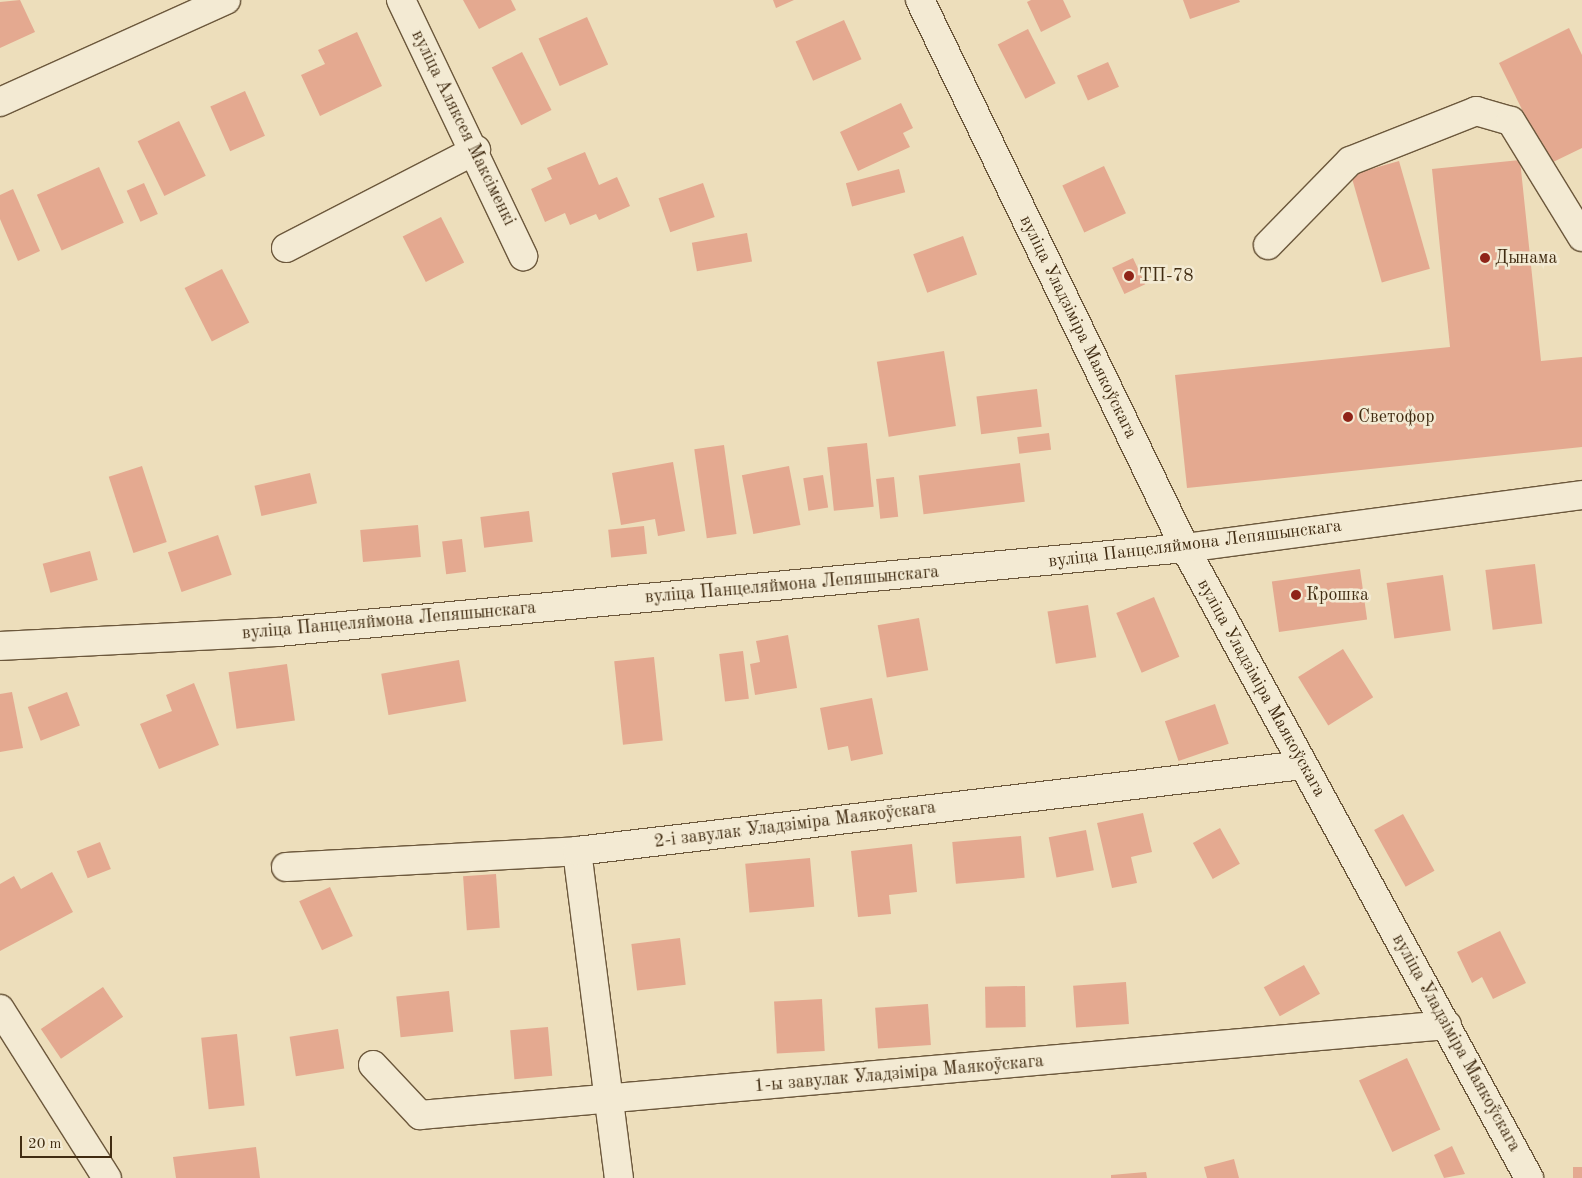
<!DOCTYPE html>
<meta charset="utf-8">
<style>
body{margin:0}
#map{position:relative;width:1582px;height:1178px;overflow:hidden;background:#eddebb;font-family:"Old Standard TT",serif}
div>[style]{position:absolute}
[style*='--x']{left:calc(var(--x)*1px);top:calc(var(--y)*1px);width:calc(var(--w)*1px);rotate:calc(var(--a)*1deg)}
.building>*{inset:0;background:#e4a990;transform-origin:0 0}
.roads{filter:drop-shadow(1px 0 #6c583c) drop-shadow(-1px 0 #6c583c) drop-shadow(0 1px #6c583c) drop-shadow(0 -1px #6c583c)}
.minor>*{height:28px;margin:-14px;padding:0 14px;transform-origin:14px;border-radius:14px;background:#f3ead3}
.dots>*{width:14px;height:14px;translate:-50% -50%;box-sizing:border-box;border:2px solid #f3ead3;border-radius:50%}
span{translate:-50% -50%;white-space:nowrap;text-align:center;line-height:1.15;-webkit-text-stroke:5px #f3ead3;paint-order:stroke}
.street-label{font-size:18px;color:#412c12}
.poi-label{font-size:18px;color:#412c12}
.left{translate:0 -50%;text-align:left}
.scale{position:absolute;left:20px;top:1136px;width:92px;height:22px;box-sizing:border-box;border:2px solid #412c12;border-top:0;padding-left:6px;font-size:15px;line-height:18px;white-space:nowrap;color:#412c12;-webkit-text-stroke:4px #f3ead3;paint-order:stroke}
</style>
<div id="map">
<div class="building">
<div style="clip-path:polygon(20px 0,35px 32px,0 48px,0 2px)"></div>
<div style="clip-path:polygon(463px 0,511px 0,516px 10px,479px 29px)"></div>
<div style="clip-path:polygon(773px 0,794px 0,776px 8px)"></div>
<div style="clip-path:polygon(1031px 0,1063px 0,1071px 17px,1041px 32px,1027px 2px)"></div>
<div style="clip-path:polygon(1183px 0,1239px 0,1240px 2px,1190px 19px)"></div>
<div style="left:587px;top:17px;width:52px;height:53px;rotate:66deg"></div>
<div style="left:844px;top:20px;width:43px;height:53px;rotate:66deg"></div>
<div style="clip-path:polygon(1569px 28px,1582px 55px,1582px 148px,1549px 164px,1499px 63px)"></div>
<div style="left:1028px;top:29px;width:61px;height:34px;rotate:63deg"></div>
<div style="clip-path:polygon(357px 32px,382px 86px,320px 116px,301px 75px,325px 64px,318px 50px)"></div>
<div style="left:522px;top:52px;width:65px;height:34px;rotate:63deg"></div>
<div style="left:1108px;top:62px;width:27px;height:34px;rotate:66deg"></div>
<div style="left:245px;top:91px;width:49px;height:38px;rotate:66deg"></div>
<div style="clip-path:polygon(901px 103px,913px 128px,903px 133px,910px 147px,858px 171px,840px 132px)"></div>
<div style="left:179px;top:121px;width:61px;height:46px;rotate:64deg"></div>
<div style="clip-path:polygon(585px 152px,599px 185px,617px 177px,630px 206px,599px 220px,596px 214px,570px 225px,565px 213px,545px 222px,531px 189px,552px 179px,547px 168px)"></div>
<div style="clip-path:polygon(1520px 160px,1541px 361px,1582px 357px,1582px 447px,1187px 488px,1175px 375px,1450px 347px,1432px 169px)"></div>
<div style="left:1399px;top:161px;width:112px;height:50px;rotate:74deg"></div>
<div style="left:1104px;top:166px;width:52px;height:46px;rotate:65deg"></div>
<div style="left:99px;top:167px;width:61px;height:68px;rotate:66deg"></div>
<div style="left:899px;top:169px;width:24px;height:55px;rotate:75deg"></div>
<div style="left:144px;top:183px;width:34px;height:19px;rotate:66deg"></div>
<div style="left:703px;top:183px;width:36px;height:47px;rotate:71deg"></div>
<div style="clip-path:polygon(13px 189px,40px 251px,18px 261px,0 219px,0 195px)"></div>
<div style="left:441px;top:217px;width:51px;height:43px;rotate:63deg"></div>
<div style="left:747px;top:233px;width:29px;height:56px;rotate:80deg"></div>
<div style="left:963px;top:236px;width:41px;height:53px;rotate:70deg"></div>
<div style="left:1133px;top:258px;width:29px;height:23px;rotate:65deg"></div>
<div style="left:222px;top:269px;width:60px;height:42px;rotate:63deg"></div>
<div style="left:944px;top:351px;width:76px;height:68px;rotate:81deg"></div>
<div style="left:1037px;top:389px;width:38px;height:61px;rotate:83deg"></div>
<div style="left:1049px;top:433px;width:17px;height:32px;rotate:83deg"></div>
<div style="left:867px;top:443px;width:64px;height:40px;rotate:84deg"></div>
<div style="left:724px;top:445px;width:90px;height:30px;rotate:82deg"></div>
<div style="clip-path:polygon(673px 462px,685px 531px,658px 536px,655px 519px,621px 525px,612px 473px)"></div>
<div style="left:1020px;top:463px;width:39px;height:102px;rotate:83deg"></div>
<div style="left:142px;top:466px;width:80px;height:35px;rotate:72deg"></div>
<div style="left:789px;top:466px;width:60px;height:48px;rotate:79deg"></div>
<div style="left:310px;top:473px;width:31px;height:57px;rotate:77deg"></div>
<div style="left:823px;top:475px;width:33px;height:20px;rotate:81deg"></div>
<div style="left:894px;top:477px;width:40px;height:18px;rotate:84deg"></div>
<div style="left:529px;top:511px;width:31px;height:49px;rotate:83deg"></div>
<div style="left:418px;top:525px;width:32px;height:58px;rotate:85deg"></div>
<div style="left:644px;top:526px;width:28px;height:36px;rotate:84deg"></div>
<div style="left:218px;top:535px;width:42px;height:53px;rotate:71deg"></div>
<div style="left:462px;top:539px;width:33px;height:20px;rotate:83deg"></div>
<div style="left:90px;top:551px;width:30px;height:49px;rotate:75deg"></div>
<div style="left:1535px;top:564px;width:60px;height:50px;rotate:83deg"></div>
<div style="left:1360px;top:569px;width:51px;height:89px;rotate:82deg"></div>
<div style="left:1443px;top:575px;width:56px;height:57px;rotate:82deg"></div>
<div style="left:1154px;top:597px;width:65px;height:41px;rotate:67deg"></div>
<div style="left:1088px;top:605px;width:53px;height:41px;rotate:81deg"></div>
<div style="left:919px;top:618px;width:53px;height:42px;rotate:80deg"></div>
<div style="clip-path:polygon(788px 635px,797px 688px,755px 695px,750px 664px,760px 662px,756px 641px)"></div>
<div style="left:1343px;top:649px;width:57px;height:53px;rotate:58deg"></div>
<div style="left:743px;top:651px;width:48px;height:24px;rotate:83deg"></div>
<div style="left:654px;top:657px;width:84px;height:40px;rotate:84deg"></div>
<div style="left:459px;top:660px;width:42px;height:79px;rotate:80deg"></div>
<div style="left:287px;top:664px;width:57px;height:59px;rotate:82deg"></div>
<div style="clip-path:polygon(194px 683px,219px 745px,159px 769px,140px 724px,172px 711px,166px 695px)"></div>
<div style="clip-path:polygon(12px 692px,23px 748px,0 752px,0 694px)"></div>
<div style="left:67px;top:692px;width:36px;height:42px;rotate:69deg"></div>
<div style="clip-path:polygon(872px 698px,883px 754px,851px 761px,848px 746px,828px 750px,820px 708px)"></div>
<div style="left:1215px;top:704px;width:42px;height:53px;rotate:71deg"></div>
<div style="clip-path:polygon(1143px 813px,1152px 852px,1131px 857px,1137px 883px,1112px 888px,1097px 823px)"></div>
<div style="left:1403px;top:814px;width:65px;height:33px;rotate:61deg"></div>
<div style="left:1220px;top:828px;width:41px;height:31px;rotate:61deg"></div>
<div style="left:1086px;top:830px;width:41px;height:38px;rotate:79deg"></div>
<div style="left:1021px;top:836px;width:42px;height:69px;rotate:85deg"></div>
<div style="left:100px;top:842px;width:29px;height:25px;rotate:68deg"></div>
<div style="clip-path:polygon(912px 844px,917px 892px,889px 895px,891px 914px,858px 917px,851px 851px)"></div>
<div style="left:810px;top:858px;width:49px;height:65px;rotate:85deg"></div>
<div style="clip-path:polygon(52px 872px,73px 912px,0 951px,0 884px,14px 876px,21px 889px)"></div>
<div style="left:496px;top:874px;width:54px;height:33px;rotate:86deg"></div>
<div style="left:330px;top:887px;width:54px;height:34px;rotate:65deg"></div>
<div style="clip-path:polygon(1500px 931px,1526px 983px,1493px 999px,1482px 977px,1472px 983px,1457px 952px)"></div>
<div style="left:680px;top:938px;width:47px;height:49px;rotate:83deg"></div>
<div style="left:1304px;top:965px;width:33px;height:46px;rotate:61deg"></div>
<div style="left:1126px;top:982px;width:42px;height:53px;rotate:86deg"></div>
<div style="left:1025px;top:986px;width:41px;height:40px;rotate:89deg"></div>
<div style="left:103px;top:987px;width:36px;height:75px;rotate:56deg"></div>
<div style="left:449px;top:991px;width:41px;height:53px;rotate:84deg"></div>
<div style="left:822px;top:999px;width:52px;height:48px;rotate:87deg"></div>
<div style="left:928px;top:1004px;width:41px;height:53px;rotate:86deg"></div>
<div style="left:548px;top:1027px;width:49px;height:38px;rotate:85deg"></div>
<div style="left:338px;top:1029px;width:40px;height:49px;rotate:81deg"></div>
<div style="left:237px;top:1034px;width:72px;height:36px;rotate:84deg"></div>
<div style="left:1407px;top:1058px;width:79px;height:53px;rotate:65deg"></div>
<div style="clip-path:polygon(1452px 1146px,1465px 1174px,1444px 1178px,1434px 1155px)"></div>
<div style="clip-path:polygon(256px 1147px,260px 1178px,176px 1178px,173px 1157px)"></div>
<div style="clip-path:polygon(1234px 1159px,1239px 1178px,1207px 1178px,1204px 1167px)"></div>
<div style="left:1582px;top:1167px;width:11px;height:9px;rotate:90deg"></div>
<div style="clip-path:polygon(1146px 1172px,1147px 1178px,1111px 1178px,1111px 1175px)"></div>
</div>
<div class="roads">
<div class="minor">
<div style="--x:401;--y:0;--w:284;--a:64.5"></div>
<div style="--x:920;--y:0;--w:609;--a:64.19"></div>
<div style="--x:1185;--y:548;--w:718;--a:61.36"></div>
<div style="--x:0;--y:102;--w:248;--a:-24.3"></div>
<div style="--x:1268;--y:245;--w:117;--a:-45.7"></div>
<div style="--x:1350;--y:161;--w:136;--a:-21.6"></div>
<div style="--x:1476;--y:111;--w:36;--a:16"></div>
<div style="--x:1511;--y:121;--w:136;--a:58.5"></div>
<div style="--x:286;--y:248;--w:214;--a:-27.3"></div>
<div style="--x:0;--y:646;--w:278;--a:-2.9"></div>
<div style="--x:278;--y:632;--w:911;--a:-5.29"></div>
<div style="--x:1185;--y:548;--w:401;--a:-7.6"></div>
<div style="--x:577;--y:851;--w:330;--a:82.7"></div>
<div style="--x:286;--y:867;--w:291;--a:-3.1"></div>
<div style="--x:577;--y:851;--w:730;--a:-6.76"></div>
<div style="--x:0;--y:1009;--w:200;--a:57.7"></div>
<div style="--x:373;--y:1065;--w:69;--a:46.8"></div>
<div style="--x:420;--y:1115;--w:1031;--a:-5.01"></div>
</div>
</div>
<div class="dots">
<div style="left:1485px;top:258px;background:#8f2418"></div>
<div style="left:1129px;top:276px;background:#8f2418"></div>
<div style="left:1348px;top:417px;background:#8f2418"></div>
<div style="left:1296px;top:595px;background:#8f2418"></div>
</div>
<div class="street-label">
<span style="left:463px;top:128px;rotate:64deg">вуліца Аляксея Максіменкі</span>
<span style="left:1078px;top:327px;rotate:64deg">вуліца Уладзіміра Маякоўскага</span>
<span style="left:1195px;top:544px;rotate:-7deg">вуліца Панцеляймона Лепяшынскага</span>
<span style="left:792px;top:585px;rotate:-5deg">вуліца Панцеляймона Лепяшынскага</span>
<span style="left:389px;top:621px;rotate:-5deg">вуліца Панцеляймона Лепяшынскага</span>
<span style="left:1261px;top:688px;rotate:61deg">вуліца Уладзіміра Маякоўскага</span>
<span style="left:795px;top:825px;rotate:-7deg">2-і завулак Уладзіміра Маякоўскага</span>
<span style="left:1456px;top:1043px;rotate:61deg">вуліца Уладзіміра Маякоўскага</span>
<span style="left:899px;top:1074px;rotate:-5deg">1-ы завулак Уладзіміра Маякоўскага</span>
</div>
<div class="poi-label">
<span class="left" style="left:1495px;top:258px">Дынама</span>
<span class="left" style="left:1139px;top:276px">ТП-78</span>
<span class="left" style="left:1358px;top:417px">Светофор</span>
<span class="left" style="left:1306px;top:595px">Крошка</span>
</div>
<div class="scale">20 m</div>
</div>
